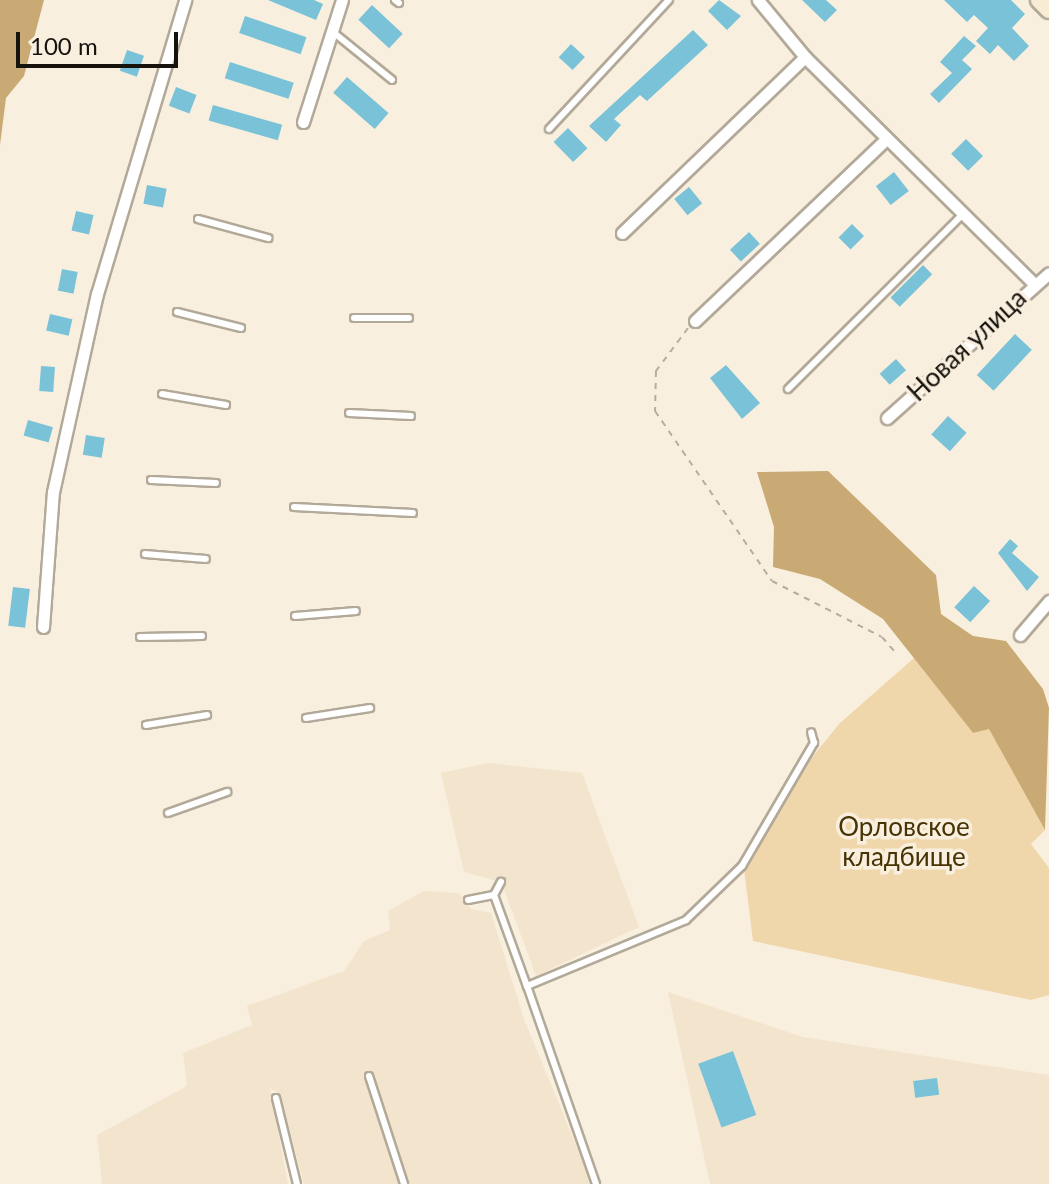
<!DOCTYPE html>
<meta charset="utf-8">
<style>
body{margin:0}
#map{position:relative;width:1049px;height:1184px;overflow:hidden;background:#f9efde;font-family:Lato,sans-serif}
div>[style]{position:absolute}
[style*='--x']{left:calc(var(--x)*1px);top:calc(var(--y)*1px);width:calc(var(--w)*1px);rotate:calc(var(--a)*1deg)}
.built>*{inset:0;background:#f3e5cd}
.green>*{inset:0;background:#f0d7ab}
.forest>*{inset:0;background:#c9aa74}
.building>*{inset:0;background:#79c2d8;transform-origin:0 0}
.path>*{height:2px;margin-top:-1px;transform-origin:0;background:repeating-linear-gradient(90deg,#b5ad9f 0 6px,transparent 0 12px)}
.roads{filter:drop-shadow(2px 0 #b2a999) drop-shadow(-2px 0 #b2a999) drop-shadow(0 2px #b2a999) drop-shadow(0 -2px #b2a999)}
.lane>*{height:6px;margin:-3px;padding:0 3px;transform-origin:3px;border-radius:3px;background:#fff}
.street>*{height:11px;margin:-5.5px;padding:0 5.5px;transform-origin:5.5px;border-radius:5.5px;background:#fff}
.secondary>*{height:16px;margin:-8px;padding:0 8px;transform-origin:8px;border-radius:8px;background:#f8ecd5}
span{translate:-50% -50%;white-space:nowrap;text-align:center;line-height:1.15;-webkit-text-stroke:7px #f9efde;paint-order:stroke}
.street-label{font-size:26px;color:#16130d}
.park-label{font-size:26px;color:#483305}
.scale{position:absolute;left:16px;top:32px;width:162px;height:36px;box-sizing:border-box;border:4px solid #16130d;border-top:0;padding-left:10px;font-size:24px;line-height:28px;white-space:nowrap;color:#16130d;-webkit-text-stroke:6px #f9efde;paint-order:stroke}
</style>
<div id="map">
<div class="built">
<div style="clip-path:polygon(488px 763px,582px 773px,639px 927px,536px 976px,501px 882px,464px 872px,441px 773px)"></div>
<div style="clip-path:polygon(424px 891px,459px 893px,471px 909px,491px 913px,524px 1019px,592px 1184px,405px 1184px,372px 1071px,363px 1074px,400px 1184px,304px 1184px,280px 1095px,270px 1088px,288px 1184px,102px 1184px,97px 1135px,187px 1086px,183px 1053px,252px 1025px,247px 1006px,344px 971px,364px 941px,390px 930px,388px 911px)"></div>
<div style="clip-path:polygon(668px 992px,803px 1037px,1049px 1075px,1049px 1184px,710px 1184px)"></div>
</div>
<div class="green">
<div style="clip-path:polygon(914px 658px,973px 733px,989px 728px,1045px 830px,1031px 844px,1049px 868px,1049px 995px,1031px 1000px,753px 941px,744px 869px,795px 778px,840px 723px)"></div>
</div>
<div class="forest">
<div style="clip-path:polygon(0 0,44px 0,24px 76px,6px 98px,0 145px)"></div>
<div style="clip-path:polygon(828px 471px,936px 575px,941px 614px,973px 636px,1006px 641px,1043px 689px,1049px 708px,1045px 830px,989px 729px,973px 733px,883px 619px,820px 579px,773px 567px,774px 527px,757px 472px)"></div>
</div>
<div class="building">
<div style="clip-path:polygon(268px 0,314px 0,323px 4px,316px 20px)"></div>
<div style="clip-path:polygon(719px 0,741px 16px,727px 30px,708px 11px)"></div>
<div style="clip-path:polygon(802px 0,826px 0,837px 10px,825px 22px)"></div>
<div style="clip-path:polygon(944px 0,1011px 0,1025px 14px,1012px 28px,1029px 46px,1014px 61px,998px 45px,990px 54px,976px 41px,988px 28px,974px 15px,967px 22px)"></div>
<div style="left:372px;top:5px;width:42px;height:20px;rotate:43deg"></div>
<div style="left:245px;top:16px;width:65px;height:18px;rotate:19deg"></div>
<div style="clip-path:polygon(693px 30px,708px 45px,647px 101px,640px 95px,614px 119px,621px 125px,606px 142px,589px 126px)"></div>
<div style="clip-path:polygon(964px 36px,976px 46px,962px 60px,972px 69px,939px 103px,930px 94px,952px 73px,940px 62px)"></div>
<div style="left:571px;top:44px;width:19px;height:18px;rotate:43deg"></div>
<div style="left:127px;top:50px;width:18px;height:22px;rotate:19deg"></div>
<div style="left:230px;top:62px;width:67px;height:17px;rotate:18deg"></div>
<div style="left:347px;top:77px;width:55px;height:21px;rotate:41deg"></div>
<div style="left:176px;top:87px;width:22px;height:20px;rotate:21deg"></div>
<div style="left:213px;top:105px;width:72px;height:16px;rotate:16deg"></div>
<div style="left:568px;top:128px;width:28px;height:20px;rotate:46deg"></div>
<div style="left:966px;top:139px;width:24px;height:21px;rotate:45deg"></div>
<div style="left:894px;top:172px;width:24px;height:23px;rotate:52deg"></div>
<div style="left:147px;top:185px;width:20px;height:19px;rotate:11deg"></div>
<div style="left:689px;top:187px;width:21px;height:19px;rotate:51deg"></div>
<div style="left:76px;top:211px;width:18px;height:20px;rotate:13deg"></div>
<div style="left:852px;top:224px;width:17px;height:19px;rotate:45deg"></div>
<div style="left:749px;top:232px;width:16px;height:26px;rotate:47deg"></div>
<div style="left:923px;top:265px;width:13px;height:46px;rotate:45deg"></div>
<div style="left:62px;top:269px;width:16px;height:22px;rotate:11deg"></div>
<div style="left:50px;top:314px;width:23px;height:17px;rotate:13deg"></div>
<div style="left:1015px;top:334px;width:23px;height:56px;rotate:43deg"></div>
<div style="left:896px;top:359px;width:15px;height:22px;rotate:48deg"></div>
<div style="clip-path:polygon(726px 365px,760px 403px,742px 419px,710px 378px)"></div>
<div style="left:41px;top:366px;width:14px;height:25px;rotate:4deg"></div>
<div style="left:948px;top:416px;width:25px;height:25px;rotate:42deg"></div>
<div style="left:28px;top:420px;width:26px;height:16px;rotate:16deg"></div>
<div style="left:86px;top:435px;width:19px;height:20px;rotate:9deg"></div>
<div style="clip-path:polygon(1010px 539px,1018px 546px,1012px 553px,1039px 577px,1027px 591px,998px 553px)"></div>
<div style="left:974px;top:586px;width:22px;height:29px;rotate:43deg"></div>
<div style="left:13px;top:587px;width:17px;height:39px;rotate:7deg"></div>
<div style="left:733px;top:1051px;width:68px;height:37px;rotate:70deg"></div>
<div style="left:937px;top:1078px;width:17px;height:24px;rotate:83deg"></div>
</div>
<div class="path">
<div style="--x:688;--y:328;--w:54;--a:126.7"></div>
<div style="--x:656;--y:371;--w:40;--a:91.4"></div>
<div style="--x:655;--y:411;--w:206;--a:55.5"></div>
<div style="--x:772;--y:581;--w:123;--a:27"></div>
<div style="--x:882;--y:637;--w:23;--a:49"></div>
</div>
<div class="roads">
<div class="lane">
<div style="--x:395;--y:0;--w:5;--a:37"></div>
<div style="--x:333;--y:32;--w:76;--a:39.1"></div>
<div style="--x:549;--y:129;--w:176;--a:-47.1"></div>
<div style="--x:198;--y:219;--w:73;--a:15.2"></div>
<div style="--x:177;--y:312;--w:66;--a:14"></div>
<div style="--x:354;--y:318;--w:55;--a:0"></div>
<div style="--x:788;--y:389;--w:249;--a:-45"></div>
<div style="--x:162;--y:394;--w:65;--a:9.8"></div>
<div style="--x:349;--y:413;--w:62;--a:2.8"></div>
<div style="--x:151;--y:480;--w:65;--a:2.6"></div>
<div style="--x:294;--y:507;--w:119;--a:2.9"></div>
<div style="--x:145;--y:554;--w:61;--a:4.7"></div>
<div style="--x:295;--y:616;--w:61;--a:-4.7"></div>
<div style="--x:140;--y:637;--w:62;--a:-0.9"></div>
<div style="--x:306;--y:718;--w:65;--a:-8.9"></div>
<div style="--x:146;--y:725;--w:62;--a:-9.3"></div>
<div style="--x:168;--y:813;--w:63;--a:-19.6"></div>
<div style="--x:494;--y:895;--w:97;--a:70.1"></div>
<div style="--x:468;--y:900;--w:26;--a:-11"></div>
<div style="--x:494;--y:895;--w:15;--a:-62"></div>
<div style="--x:369;--y:1076;--w:114;--a:72"></div>
<div style="--x:276;--y:1098;--w:89;--a:76.3"></div>
<div style="--x:596;--y:1184;--w:210;--a:-109.2"></div>
<div style="--x:527;--y:986;--w:172;--a:-22.5"></div>
<div style="--x:686;--y:920;--w:78;--a:-44"></div>
<div style="--x:742;--y:866;--w:143;--a:-59.7"></div>
<div style="--x:814;--y:743;--w:11;--a:-105"></div>
</div>
<div class="street">
<div style="--x:758;--y:0;--w:74;--a:50.5"></div>
<div style="--x:805;--y:57;--w:321;--a:44.7"></div>
<div style="--x:303;--y:122;--w:128;--a:-72.3"></div>
<div style="--x:622;--y:233;--w:254;--a:-43.9"></div>
<div style="--x:695;--y:321;--w:264;--a:-43.6"></div>
<div style="--x:887;--y:418;--w:217;--a:-41.8"></div>
<div style="--x:43;--y:627;--w:135;--a:-85.8"></div>
<div style="--x:53;--y:492;--w:203;--a:-77.5"></div>
<div style="--x:97;--y:294;--w:307;--a:-73.3"></div>
<div style="--x:1020;--y:635;--w:45;--a:-49.5"></div>
</div>
<div class="secondary">
<div style="--x:1039;--y:0;--w:14;--a:45"></div>
</div>
</div>
<div class="street-label">
<span style="left:967px;top:345px;rotate:-43deg">Новая улица</span>
</div>
<div class="park-label">
<span style="left:904px;top:842px">Орловское<br>кладбище</span>
</div>
<div class="scale">100 m</div>
</div>
